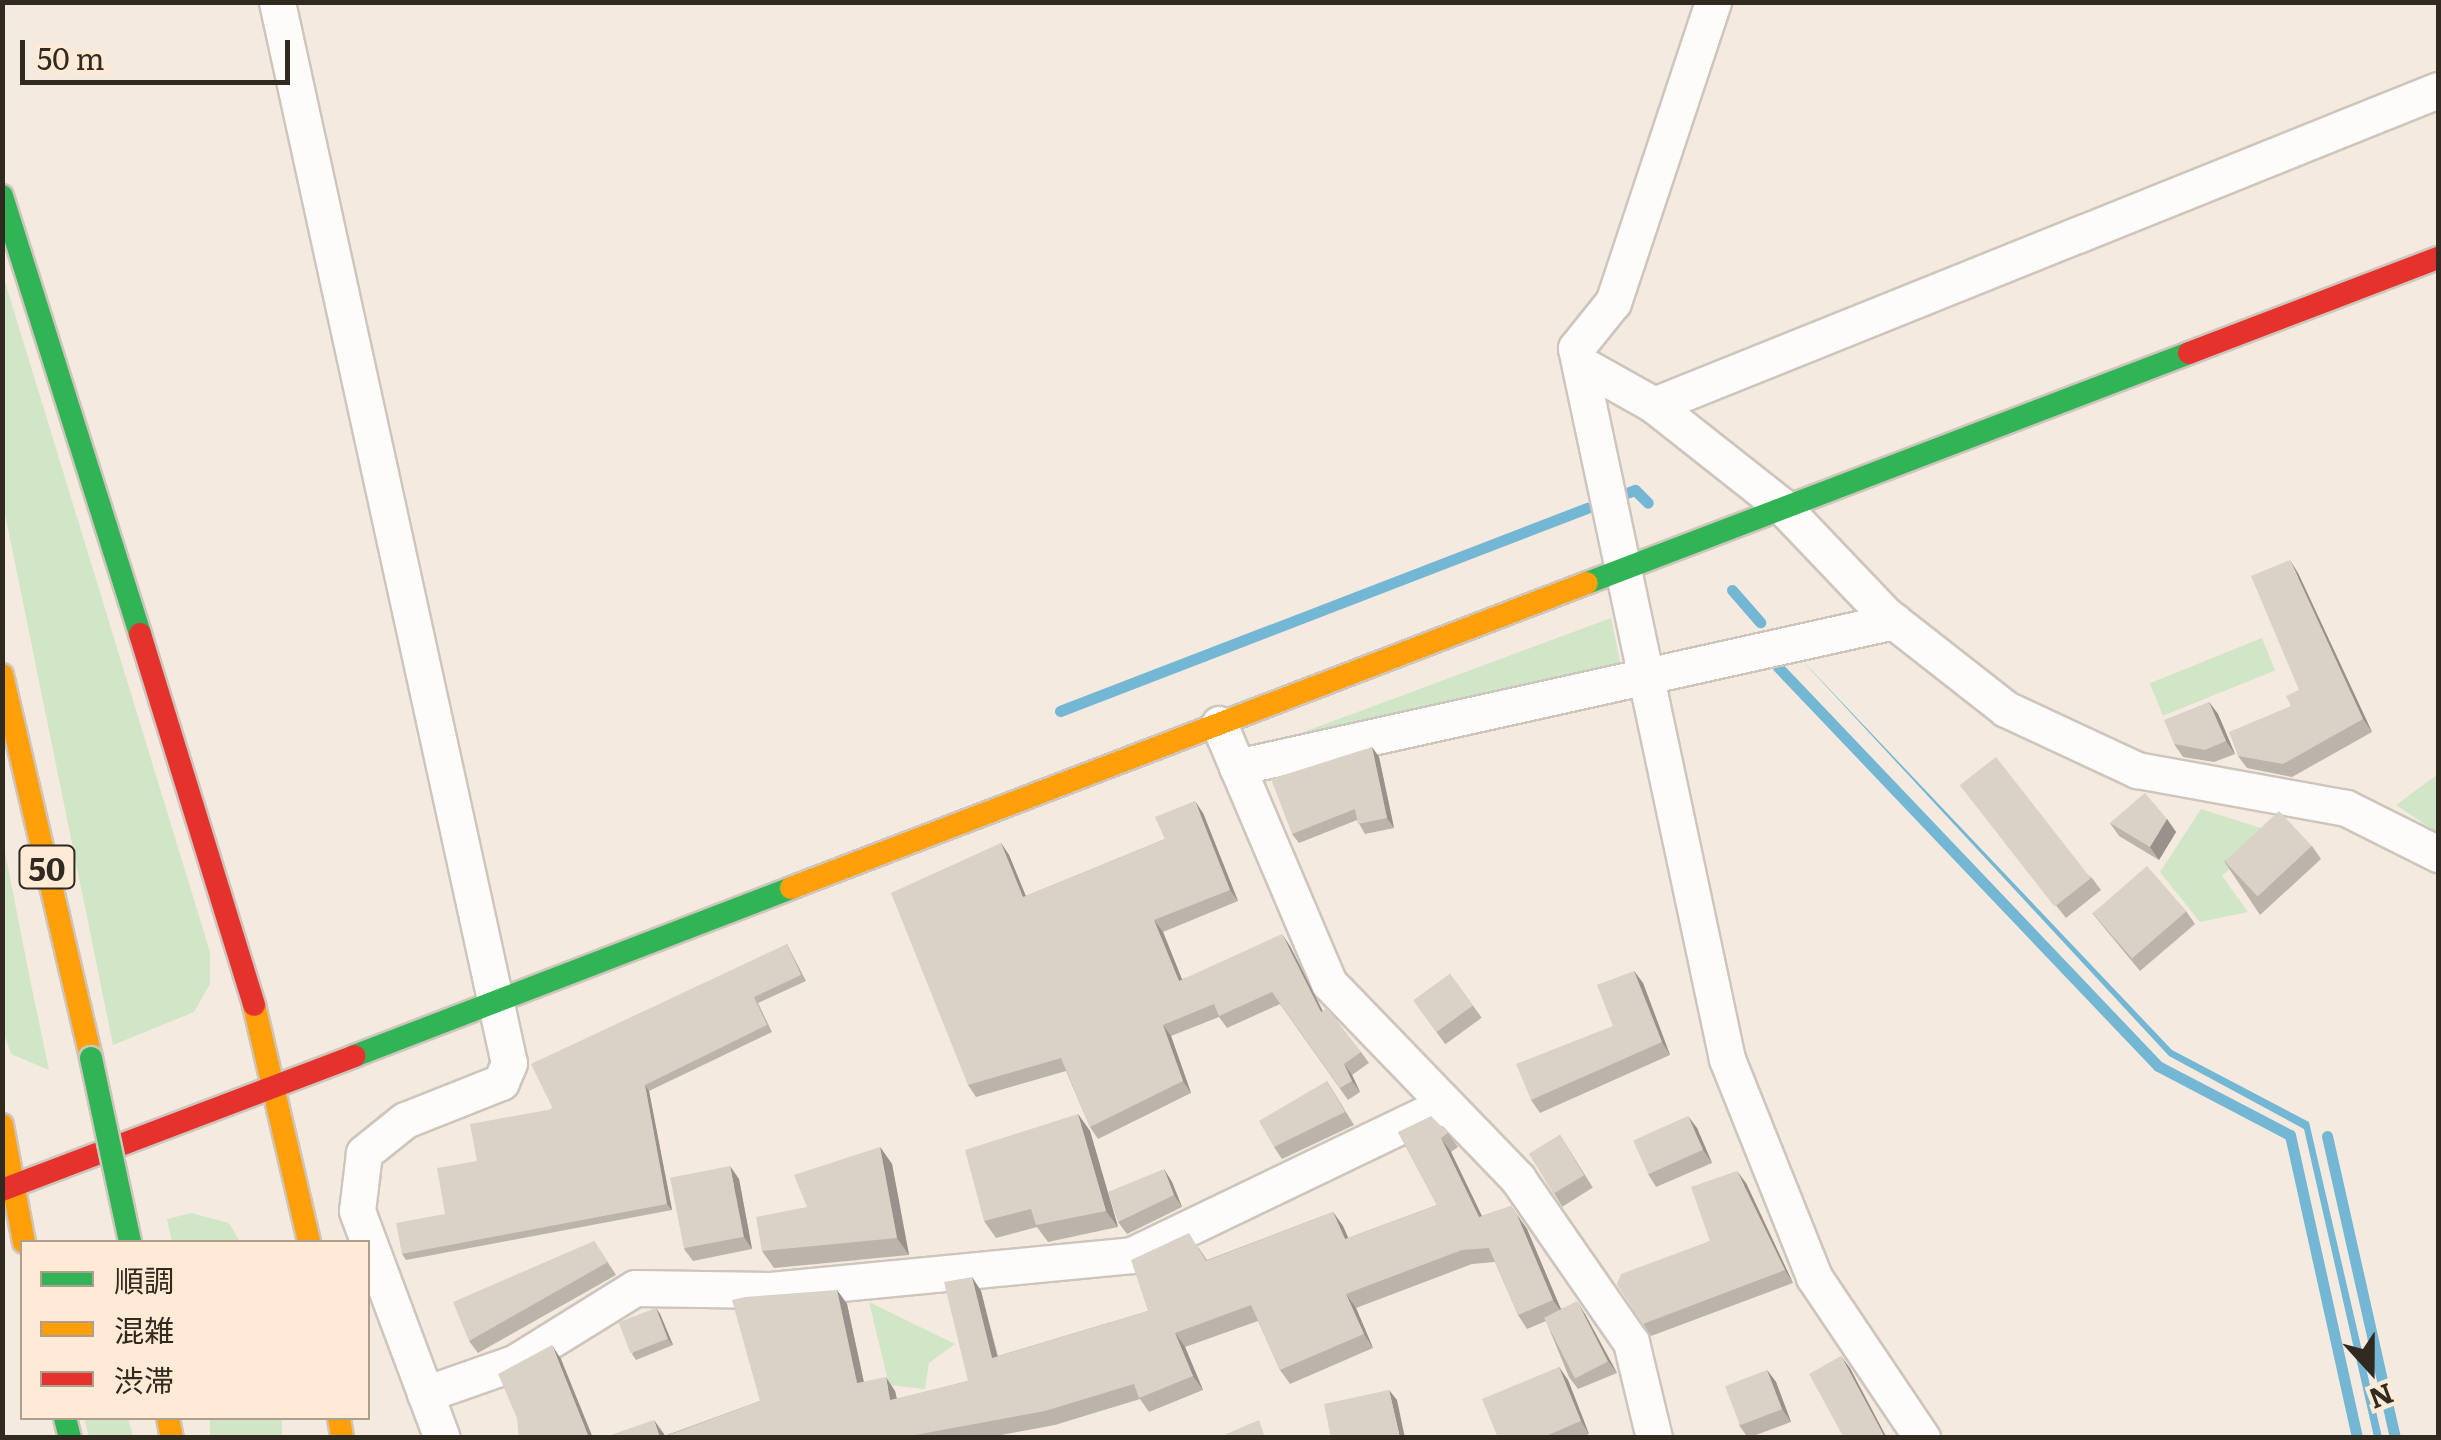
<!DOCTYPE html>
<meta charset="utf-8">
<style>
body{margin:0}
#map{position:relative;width:2441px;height:1440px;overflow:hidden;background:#f5eadf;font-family:Literata,"Noto Sans JP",serif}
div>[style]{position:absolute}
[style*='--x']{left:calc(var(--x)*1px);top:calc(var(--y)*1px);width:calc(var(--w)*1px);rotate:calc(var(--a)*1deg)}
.green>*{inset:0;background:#d1e6c6;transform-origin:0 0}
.water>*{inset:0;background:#73b7d4}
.stream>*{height:11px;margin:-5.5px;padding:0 5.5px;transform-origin:5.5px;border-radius:5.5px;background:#73b7d4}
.roads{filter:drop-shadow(2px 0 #cec5bc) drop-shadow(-2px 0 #cec5bc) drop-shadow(0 2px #cec5bc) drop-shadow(0 -2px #cec5bc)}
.street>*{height:35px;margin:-17.5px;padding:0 17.5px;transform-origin:17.5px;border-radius:17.5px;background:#fefcfa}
.fast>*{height:22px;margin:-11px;padding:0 11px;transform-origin:11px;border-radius:11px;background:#30b455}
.slow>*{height:22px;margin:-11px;padding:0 11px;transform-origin:11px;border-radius:11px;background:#ff9f0a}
.jam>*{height:22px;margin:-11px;padding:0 11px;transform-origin:11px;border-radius:11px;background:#e5322d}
.bridges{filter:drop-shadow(2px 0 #cec5bc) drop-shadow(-2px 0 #cec5bc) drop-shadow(0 2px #cec5bc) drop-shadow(0 -2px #cec5bc)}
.fast-bridge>*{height:22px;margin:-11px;padding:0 11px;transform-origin:11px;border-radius:11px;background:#30b455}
.wall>*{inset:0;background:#bbb4ab;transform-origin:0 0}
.shaded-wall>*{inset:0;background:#99928b}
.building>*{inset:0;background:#dad1c7;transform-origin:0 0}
span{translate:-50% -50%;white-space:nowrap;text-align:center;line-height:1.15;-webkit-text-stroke:9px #ffebd5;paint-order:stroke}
.shield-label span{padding:2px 8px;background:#ffebd5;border:2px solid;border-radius:8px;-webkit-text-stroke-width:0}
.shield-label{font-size:32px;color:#312a21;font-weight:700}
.frame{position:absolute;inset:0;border:5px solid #312a21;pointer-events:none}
.legend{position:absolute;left:20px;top:1240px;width:350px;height:180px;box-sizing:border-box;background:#ffebd5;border:2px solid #ad9e8d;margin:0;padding:12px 18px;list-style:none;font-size:30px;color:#312a21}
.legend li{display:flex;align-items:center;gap:20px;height:50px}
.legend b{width:50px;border:2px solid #ad9e8d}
.north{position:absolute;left:2321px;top:1320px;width:100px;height:100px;-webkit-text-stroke:8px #ffebd5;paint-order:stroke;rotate:159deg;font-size:28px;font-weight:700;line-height:40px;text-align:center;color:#312a21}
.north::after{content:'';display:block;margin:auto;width:35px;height:45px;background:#312a21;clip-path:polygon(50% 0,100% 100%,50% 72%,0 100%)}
.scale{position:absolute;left:20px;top:40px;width:270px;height:45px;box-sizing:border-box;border:5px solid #312a21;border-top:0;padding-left:12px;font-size:30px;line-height:35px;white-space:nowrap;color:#312a21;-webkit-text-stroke:8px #ffebd5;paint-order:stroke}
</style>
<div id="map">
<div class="green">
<div style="clip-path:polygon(2px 272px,210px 952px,210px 984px,194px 1012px,113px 1045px,3px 504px)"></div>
<div style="clip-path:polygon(1611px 618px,1621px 667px,1263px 747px)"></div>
<div style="left:2262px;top:638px;width:35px;height:121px;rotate:68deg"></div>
<div style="clip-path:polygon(2438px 774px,2438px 833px,2396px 805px)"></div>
<div style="clip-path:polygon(2201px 809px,2270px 831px,2222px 876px,2248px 912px,2200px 922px,2160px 872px)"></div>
<div style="clip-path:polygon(2px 837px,30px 979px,49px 1070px,11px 1054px,3px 1031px)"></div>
<div style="clip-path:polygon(191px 1213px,229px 1223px,240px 1242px,172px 1242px,167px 1219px)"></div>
<div style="clip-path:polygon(869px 1302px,955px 1344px,929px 1363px,925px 1389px,889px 1385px)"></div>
<div style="clip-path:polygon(84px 1418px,128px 1418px,133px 1437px,89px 1437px)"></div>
<div style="left:210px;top:1418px;width:72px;height:19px"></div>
</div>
<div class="water">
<div style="clip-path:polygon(1798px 656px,2172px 1050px,2309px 1122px,2382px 1437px,2374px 1437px,2304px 1129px,2169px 1056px)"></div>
</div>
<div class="stream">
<div style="--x:1621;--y:495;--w:15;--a:-20"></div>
<div style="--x:1635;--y:490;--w:18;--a:45"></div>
<div style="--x:1732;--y:590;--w:43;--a:48.8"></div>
<div style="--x:1778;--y:667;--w:551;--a:46.4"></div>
<div style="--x:2158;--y:1066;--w:149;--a:27.6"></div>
<div style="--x:2290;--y:1135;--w:310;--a:77.5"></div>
<div style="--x:1060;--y:711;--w:565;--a:-21.07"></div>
<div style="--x:2327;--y:1136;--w:310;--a:77.3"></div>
</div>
<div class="roads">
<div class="street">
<div style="--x:277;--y:2;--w:1086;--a:77.67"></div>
<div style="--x:509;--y:1063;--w:21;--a:113"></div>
<div style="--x:501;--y:1082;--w:103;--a:158.4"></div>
<div style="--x:405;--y:1120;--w:53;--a:141.2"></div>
<div style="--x:364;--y:1153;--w:58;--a:96.9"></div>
<div style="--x:357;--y:1211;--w:242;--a:69.5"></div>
<div style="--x:1713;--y:2;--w:316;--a:108.4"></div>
<div style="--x:1613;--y:302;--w:59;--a:128.8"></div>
<div style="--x:1576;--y:348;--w:727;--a:78.01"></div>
<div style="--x:1727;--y:1059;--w:235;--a:68.2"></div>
<div style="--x:1814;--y:1277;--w:194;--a:56.1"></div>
<div style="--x:1581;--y:364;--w:84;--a:29.3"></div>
<div style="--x:1654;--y:405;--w:164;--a:38.3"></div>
<div style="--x:1783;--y:507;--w:149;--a:46.4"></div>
<div style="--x:1886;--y:615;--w:152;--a:38.1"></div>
<div style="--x:2006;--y:709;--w:145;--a:25"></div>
<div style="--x:2137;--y:770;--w:212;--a:10.3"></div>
<div style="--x:2346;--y:808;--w:103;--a:26.6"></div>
<div style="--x:1654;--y:405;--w:845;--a:-21.89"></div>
<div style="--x:1219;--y:724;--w:281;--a:67"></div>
<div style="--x:1329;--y:983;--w:272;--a:46"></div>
<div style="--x:1518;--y:1179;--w:198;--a:55.3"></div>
<div style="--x:1631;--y:1342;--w:99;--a:76.5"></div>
<div style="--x:1237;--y:767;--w:673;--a:-12.53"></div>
<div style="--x:425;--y:1394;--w:94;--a:-19.2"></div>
<div style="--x:514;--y:1363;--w:142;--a:-31.8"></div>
<div style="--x:635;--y:1288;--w:135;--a:0.8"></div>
<div style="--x:770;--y:1290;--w:364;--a:-5.5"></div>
<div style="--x:1132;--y:1255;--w:344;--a:-25.7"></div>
</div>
<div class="fast">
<div style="--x:2;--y:196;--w:459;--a:72.5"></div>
<div style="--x:1587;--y:583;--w:644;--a:-20.91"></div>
<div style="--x:354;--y:1056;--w:468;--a:-21"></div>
<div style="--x:65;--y:1418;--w:21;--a:76"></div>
</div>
<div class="slow">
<div style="--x:2;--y:675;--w:393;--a:76.9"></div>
<div style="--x:791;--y:888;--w:852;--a:-20.97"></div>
<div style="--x:254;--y:1005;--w:243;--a:76.9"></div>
<div style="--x:2;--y:1125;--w:119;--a:79.4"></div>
<div style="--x:168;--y:1418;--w:20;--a:79"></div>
<div style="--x:339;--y:1418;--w:20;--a:81"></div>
</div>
<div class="jam">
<div style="--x:2189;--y:353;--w:267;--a:-20.9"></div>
<div style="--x:140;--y:634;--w:388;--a:72.9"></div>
<div style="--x:2;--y:1190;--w:377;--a:-20.8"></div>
</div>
</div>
<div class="bridges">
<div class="fast-bridge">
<div style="--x:91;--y:1058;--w:188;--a:78"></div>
</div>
</div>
<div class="wall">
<div style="clip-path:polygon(2298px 573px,2372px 732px,2292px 777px,2247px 768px,2238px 756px,2291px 706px,2299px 690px)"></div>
<div style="clip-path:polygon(2209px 702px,2218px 714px,2235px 754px,2214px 762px,2183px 757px,2174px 744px)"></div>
<div style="clip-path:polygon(1372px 747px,1379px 757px,1394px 828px,1365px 834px,1357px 820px,1299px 843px,1292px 834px)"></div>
<div style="clip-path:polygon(1960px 785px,2092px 878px,2101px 890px,2066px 918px)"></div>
<div style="clip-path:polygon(1203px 813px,1238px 901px,1163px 932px,1182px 979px,1290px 946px,1323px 1011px,1361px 1052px,1369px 1063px,1352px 1075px,1360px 1092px,1348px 1100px,1280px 1004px,1227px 1028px,1219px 1017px,1171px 1036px,1191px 1093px,1098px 1139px,1090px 1127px,1066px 1071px,976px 1097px,968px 1085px,1001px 843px,1009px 855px,1026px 896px,1165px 839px)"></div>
<div style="clip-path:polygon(2167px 819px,2176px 832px,2159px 860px,2119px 836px,2110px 823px)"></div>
<div style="clip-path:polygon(2312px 846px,2321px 859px,2260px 915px,2224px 861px)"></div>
<div style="clip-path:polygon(2186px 911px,2195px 924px,2140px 971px,2092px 913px)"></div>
<div style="clip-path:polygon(787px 944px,806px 981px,758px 1003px,772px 1032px,649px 1091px,672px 1210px,406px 1260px,402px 1254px,445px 1214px,477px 1161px)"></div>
<div style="clip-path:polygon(1634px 971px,1643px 983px,1670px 1055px,1540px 1113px,1531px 1100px,1613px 1026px)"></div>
<div style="left:1450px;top:974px;width:54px;height:45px;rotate:54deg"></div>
<div style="clip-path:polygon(1327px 1081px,1354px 1125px,1282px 1159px,1274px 1147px)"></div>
<div style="clip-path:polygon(1078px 1114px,1090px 1131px,1118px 1227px,1048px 1242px,1037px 1227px,996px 1238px,984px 1221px)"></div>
<div style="clip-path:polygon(1697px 1128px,1712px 1163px,1656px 1187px,1648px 1174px)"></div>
<div style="clip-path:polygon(1398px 1132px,1448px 1133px,1458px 1147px,1451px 1152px,1482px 1216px,1511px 1206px,1527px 1229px,1560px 1308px,1585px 1314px,1617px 1373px,1578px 1389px,1569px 1377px,1546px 1321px,1527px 1329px,1518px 1315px,1495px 1262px,1472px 1264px,1356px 1308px,1373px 1348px,1290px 1384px,1280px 1370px,1258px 1321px,1185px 1347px,1203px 1390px,1149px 1412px,1140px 1399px,1055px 1425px,985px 1438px,602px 1438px,664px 1434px,664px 1436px,760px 1401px,837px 1290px,847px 1304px,864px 1382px,895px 1391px,897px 1399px,968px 1381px,972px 1277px,981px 1291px,998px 1356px,1148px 1311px,1198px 1247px,1207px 1260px,1333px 1212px,1343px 1226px,1348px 1238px,1437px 1205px)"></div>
<div style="left:1560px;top:1135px;width:62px;height:36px;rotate:58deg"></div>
<div style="clip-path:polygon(880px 1147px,892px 1164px,909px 1255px,774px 1268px,762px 1251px,807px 1207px)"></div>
<div style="clip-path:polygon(1164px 1169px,1172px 1182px,1182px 1207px,1127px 1234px,1118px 1222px)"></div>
<div style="clip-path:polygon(739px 1179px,752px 1249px,693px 1261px,684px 1249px)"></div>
<div style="clip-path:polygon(1746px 1183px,1793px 1283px,1651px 1336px,1617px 1284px,1710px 1241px)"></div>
<div style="clip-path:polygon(594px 1241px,616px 1275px,478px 1353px,469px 1341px)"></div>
<div style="clip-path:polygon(656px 1308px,660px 1314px,673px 1345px,636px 1360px,632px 1354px)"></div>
<div style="clip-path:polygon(1559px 1367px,1568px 1380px,1589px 1434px,1580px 1438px,1498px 1438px)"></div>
<div style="clip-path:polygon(1767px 1370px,1776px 1382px,1791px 1422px,1748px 1438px,1739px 1425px)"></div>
</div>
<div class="shaded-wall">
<div style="clip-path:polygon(2290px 560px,2298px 573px,2372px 732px,2363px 719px)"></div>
<div style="clip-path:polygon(2209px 702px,2218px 714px,2235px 754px,2226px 741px)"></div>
<div style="clip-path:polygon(1372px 747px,1379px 757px,1394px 828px,1387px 818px)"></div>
<div style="clip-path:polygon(1195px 801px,1203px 813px,1238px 901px,1230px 890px)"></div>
<div style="clip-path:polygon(2167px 819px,2176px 832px,2159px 860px,2150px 847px)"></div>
<div style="clip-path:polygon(1001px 843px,1009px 855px,1031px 909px,1023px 897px)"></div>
<div style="clip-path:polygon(1154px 920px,1163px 932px,1187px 992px,1179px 981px)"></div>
<div style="clip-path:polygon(1282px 934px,1290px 946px,1329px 1024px,1321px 1012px)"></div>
<div style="clip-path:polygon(1634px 971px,1643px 983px,1670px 1055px,1662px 1042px)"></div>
<div style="clip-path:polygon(1163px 1025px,1171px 1036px,1191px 1093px,1183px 1081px)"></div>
<div style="clip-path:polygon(1344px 1064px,1352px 1075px,1360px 1092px,1352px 1081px)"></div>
<div style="clip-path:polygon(645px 1085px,649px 1091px,672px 1210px,667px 1204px)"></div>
<div style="clip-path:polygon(1078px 1114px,1090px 1131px,1118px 1227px,1106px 1211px)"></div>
<div style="clip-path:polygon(1688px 1116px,1697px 1128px,1712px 1163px,1703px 1150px)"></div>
<div style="clip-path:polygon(1441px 1138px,1451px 1152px,1489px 1231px,1479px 1217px)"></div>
<div style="clip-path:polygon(880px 1147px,892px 1164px,909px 1255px,897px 1238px)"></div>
<div style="clip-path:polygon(730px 1166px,739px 1179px,752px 1249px,744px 1237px)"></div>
<div style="clip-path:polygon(1164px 1169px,1172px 1182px,1182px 1207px,1174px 1195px)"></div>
<div style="clip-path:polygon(1737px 1171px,1746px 1183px,1793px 1283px,1785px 1270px)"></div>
<div style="clip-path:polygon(1333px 1212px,1343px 1226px,1355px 1253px,1345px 1239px)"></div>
<div style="clip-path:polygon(1517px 1215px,1527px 1229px,1563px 1314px,1553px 1300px)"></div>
<div style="clip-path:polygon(972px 1277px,981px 1291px,1001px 1372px,992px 1358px)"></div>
<div style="clip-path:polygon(837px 1290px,847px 1304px,867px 1397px,857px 1383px)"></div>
<div style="clip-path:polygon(1346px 1294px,1356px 1308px,1373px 1348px,1364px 1334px)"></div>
<div style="clip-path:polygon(1577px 1301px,1585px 1314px,1617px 1373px,1608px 1361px)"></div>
<div style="clip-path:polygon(656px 1308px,660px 1314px,673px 1345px,668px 1339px)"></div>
<div style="clip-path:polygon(1175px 1333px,1185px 1347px,1203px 1390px,1193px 1376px)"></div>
<div style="clip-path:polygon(552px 1345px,561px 1359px,593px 1438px,589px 1438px)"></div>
<div style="clip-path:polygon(1841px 1356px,1850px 1368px,1887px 1438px,1885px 1438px)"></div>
<div style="clip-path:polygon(1559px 1367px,1568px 1380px,1589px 1434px,1581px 1421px)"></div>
<div style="clip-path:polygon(1767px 1370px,1776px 1382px,1791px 1422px,1782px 1409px)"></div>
<div style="clip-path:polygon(886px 1377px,895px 1391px,900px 1414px,890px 1400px)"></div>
<div style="clip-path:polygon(1389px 1390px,1397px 1400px,1405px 1438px,1400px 1438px)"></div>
<div style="clip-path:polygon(654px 1420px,664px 1434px,665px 1438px,660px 1438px)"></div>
</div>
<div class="building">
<div style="clip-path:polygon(2290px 560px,2363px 719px,2283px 764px,2238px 756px,2229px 732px,2291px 706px,2286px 696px,2299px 690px,2251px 576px)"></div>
<div style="clip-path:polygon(2209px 702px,2226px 741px,2205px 750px,2174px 744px,2164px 720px)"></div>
<div style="clip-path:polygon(1372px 747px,1387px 818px,1358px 824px,1355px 809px,1292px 834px,1271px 779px)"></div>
<div style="left:1996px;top:757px;width:154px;height:46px;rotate:52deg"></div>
<div style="clip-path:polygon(2145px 793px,2167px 819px,2150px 847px,2110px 823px)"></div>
<div style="clip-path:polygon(1195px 801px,1230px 890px,1154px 920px,1179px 981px,1282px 934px,1321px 1012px,1327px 1008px,1361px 1052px,1344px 1064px,1352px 1081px,1340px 1088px,1272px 992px,1219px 1016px,1214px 1004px,1163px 1025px,1183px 1081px,1090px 1127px,1061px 1058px,968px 1085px,891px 893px,1001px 843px,1023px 897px,1165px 839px,1155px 817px)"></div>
<div style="left:2279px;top:811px;width:48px;height:74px;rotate:47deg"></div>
<div style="left:2147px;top:866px;width:60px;height:72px;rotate:49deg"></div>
<div style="clip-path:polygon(787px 944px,801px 975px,754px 997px,767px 1025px,645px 1085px,667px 1204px,402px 1254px,396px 1223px,445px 1214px,437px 1168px,477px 1161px,470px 1124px,553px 1109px,531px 1064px)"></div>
<div style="clip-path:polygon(1634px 971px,1662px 1042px,1531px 1100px,1516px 1064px,1613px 1026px,1597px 985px)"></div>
<div style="left:1450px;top:974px;width:39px;height:45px;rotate:54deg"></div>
<div style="clip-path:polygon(1327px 1081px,1345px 1112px,1274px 1147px,1259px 1121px)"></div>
<div style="clip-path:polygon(1078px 1114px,1106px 1211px,1036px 1225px,1031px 1209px,984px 1221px,965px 1150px)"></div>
<div style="clip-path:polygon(1431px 1116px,1448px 1133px,1441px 1138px,1479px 1217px,1511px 1206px,1517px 1215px,1553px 1300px,1518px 1315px,1489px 1248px,1462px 1250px,1346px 1294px,1364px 1334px,1280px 1370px,1251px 1305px,1175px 1333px,1193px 1376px,1139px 1398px,1134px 1384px,1045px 1411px,898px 1438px,661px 1438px,760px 1401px,732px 1300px,745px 1297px,837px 1290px,857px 1383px,886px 1377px,890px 1400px,968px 1381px,944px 1282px,972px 1277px,992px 1358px,1148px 1311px,1131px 1260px,1189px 1233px,1206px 1261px,1333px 1212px,1345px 1239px,1437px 1205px,1398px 1132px)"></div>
<div style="left:1688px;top:1116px;width:37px;height:60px;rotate:66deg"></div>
<div style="left:1560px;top:1135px;width:47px;height:36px;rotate:59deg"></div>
<div style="clip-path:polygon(880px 1147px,897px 1238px,762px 1251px,756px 1217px,807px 1207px,794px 1175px)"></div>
<div style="left:730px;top:1166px;width:72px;height:61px;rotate:79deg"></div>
<div style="clip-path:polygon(1164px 1169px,1174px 1195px,1118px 1222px,1108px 1192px)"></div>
<div style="clip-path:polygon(1737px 1171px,1785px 1270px,1643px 1324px,1617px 1284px,1621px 1274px,1710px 1241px,1691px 1187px)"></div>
<div style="clip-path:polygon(594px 1241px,608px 1262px,469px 1341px,453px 1302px)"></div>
<div style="left:1577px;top:1301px;width:68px;height:37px;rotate:63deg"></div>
<div style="left:656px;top:1308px;width:33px;height:40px;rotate:69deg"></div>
<div style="clip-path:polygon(552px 1345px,589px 1438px,519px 1438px,517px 1418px,498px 1374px)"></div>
<div style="clip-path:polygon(1841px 1356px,1885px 1438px,1844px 1438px,1809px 1374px)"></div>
<div style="clip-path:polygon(1559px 1367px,1581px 1421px,1541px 1438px,1498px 1438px,1482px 1399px)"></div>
<div style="left:1767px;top:1370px;width:42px;height:45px;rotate:69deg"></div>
<div style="clip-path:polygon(1389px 1390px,1400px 1438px,1331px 1438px,1324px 1404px)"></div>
<div style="clip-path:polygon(654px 1420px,660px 1438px,602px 1438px)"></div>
<div style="clip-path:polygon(1259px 1420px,1265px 1438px,1217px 1438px)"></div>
</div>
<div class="shield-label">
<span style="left:47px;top:867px">50</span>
</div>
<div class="frame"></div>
<ul class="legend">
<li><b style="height:12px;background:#30b455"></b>順調</li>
<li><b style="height:12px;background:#ff9f0a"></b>混雑</li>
<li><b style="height:12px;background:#e5322d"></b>渋滞</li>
</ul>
<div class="north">N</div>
<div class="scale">50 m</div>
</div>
